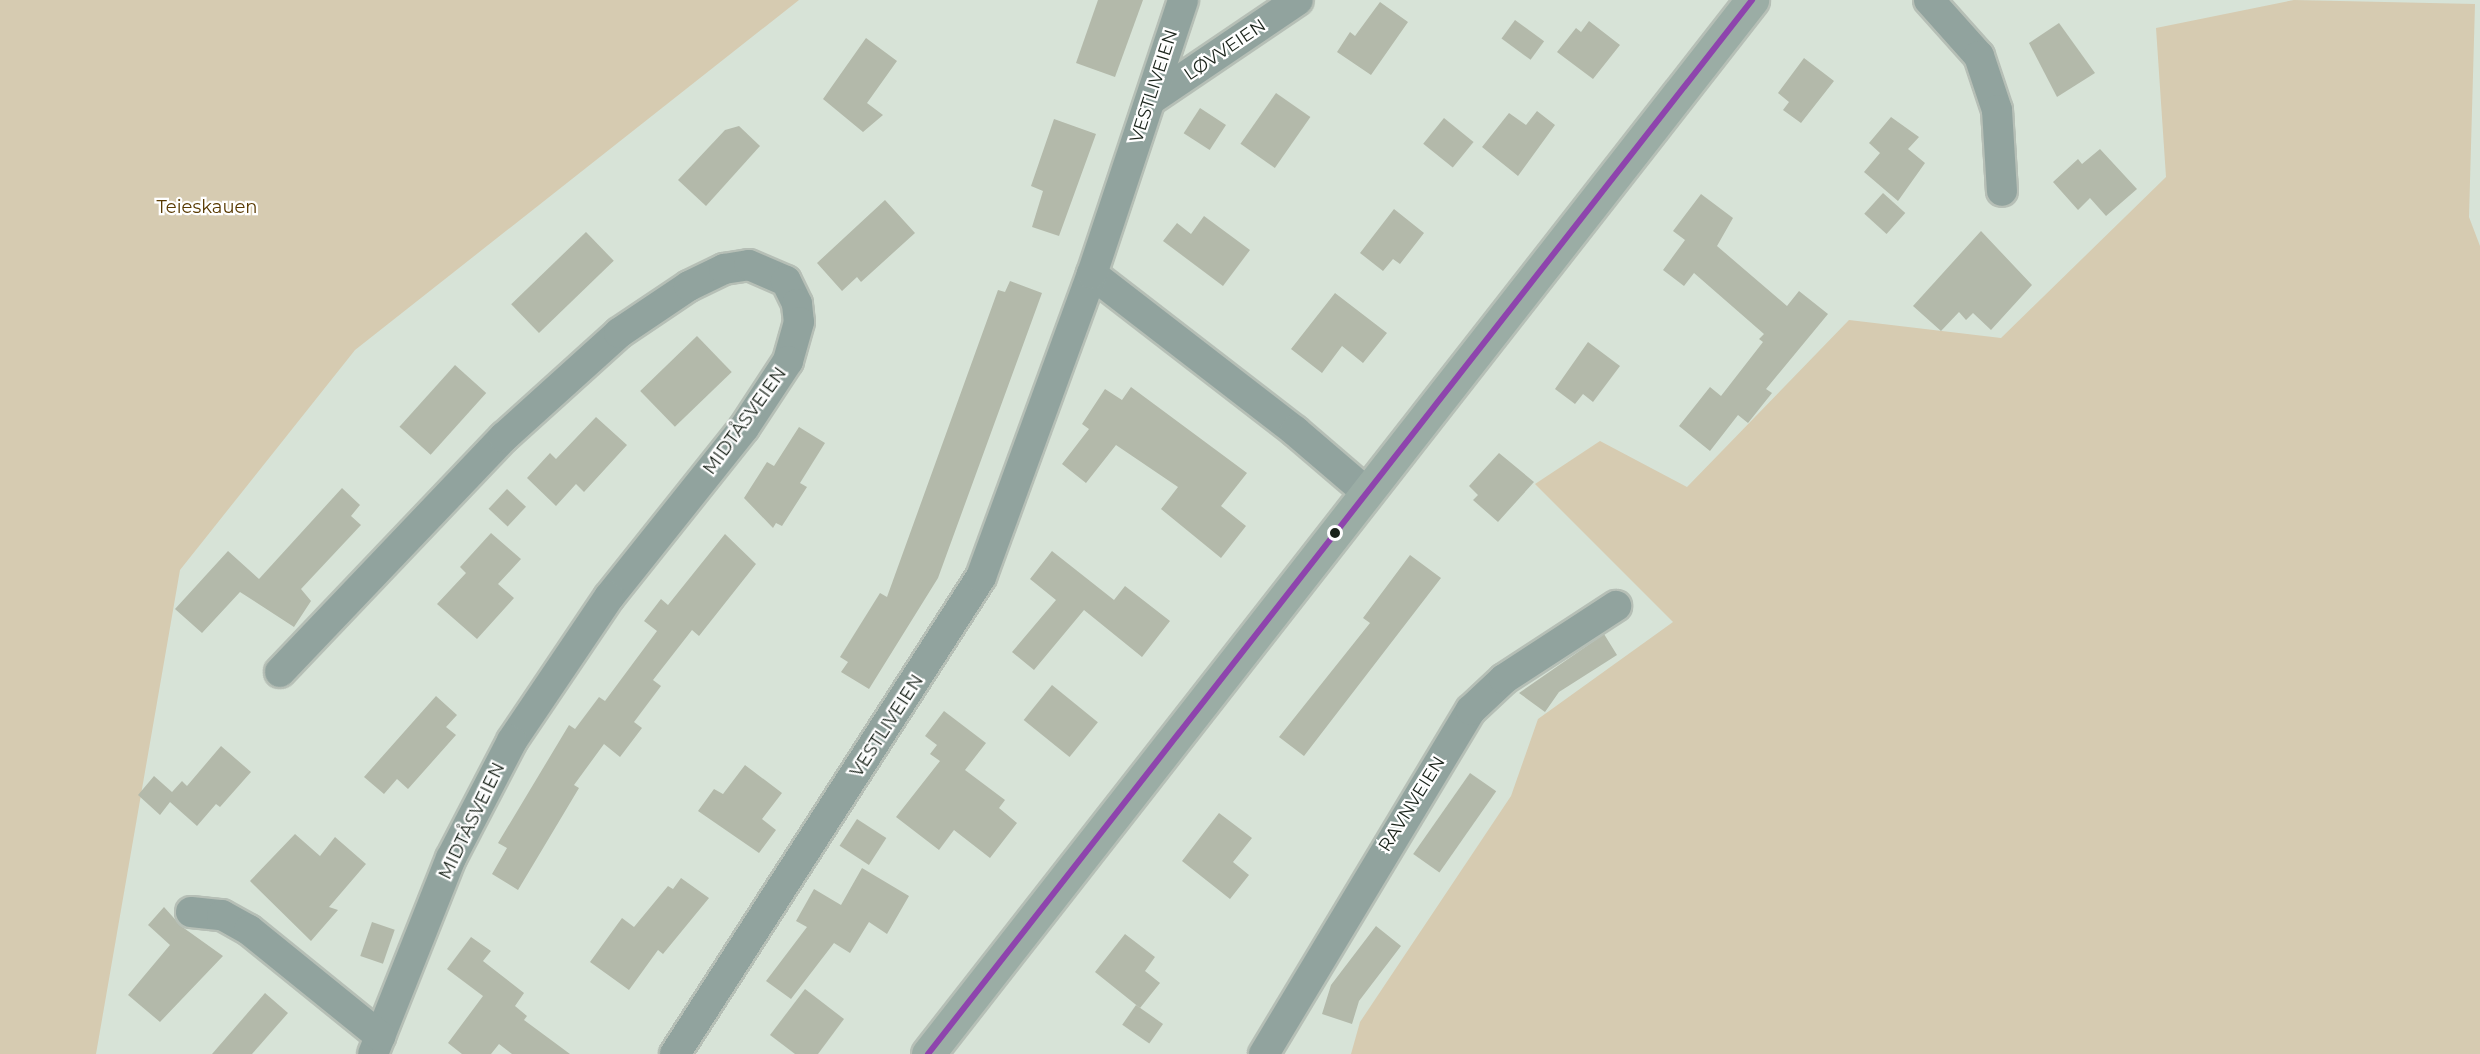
<!DOCTYPE html>
<meta charset="utf-8">
<style>
body{margin:0}
#map{position:relative;width:2480px;height:1054px;overflow:hidden;background:#d7e3d7;font-family:Montserrat,sans-serif}
div>[style]{position:absolute}
[style*='--x']{left:calc(var(--x)*1px);top:calc(var(--y)*1px);width:calc(var(--w)*1px);rotate:calc(var(--a)*1deg)}
.green>*{inset:0;background:#d6cbb1}
.building>*{inset:0;background:#b3b9aa;transform-origin:0 0}
.roads{filter:drop-shadow(2px 0 #b6bfb6) drop-shadow(-2px 0 #b6bfb6) drop-shadow(0 2px #b6bfb6) drop-shadow(0 -2px #b6bfb6)}
.minor>*{height:30px;margin:-15px;padding:0 15px;transform-origin:15px;border-radius:15px;background:#91a39e}
.major>*{height:33px;margin:-16.5px;padding:0 16.5px;transform-origin:16.5px;border-radius:16.5px;background:#9bada5}
.bus-1>*{height:6px;margin:-3px;padding:0 3px;transform-origin:3px;border-radius:3px;background:#8e44ad}
.dots>*{width:16px;height:16px;translate:-50% -50%;box-sizing:border-box;border:3px solid #fff;border-radius:50%}
span{translate:-50% -50%;white-space:nowrap;text-align:center;line-height:1.15;-webkit-text-stroke:4.5px #fff;paint-order:stroke}
.street-label{font-size:18px;color:#192219}
.park-label{font-size:18px;color:#583900}
</style>
<div id="map">
<div class="green">
<div style="clip-path:polygon(0 0,799px 0,355px 350px,180px 570px,96px 1054px,0 1054px)"></div>
<div style="clip-path:polygon(2294px 0,2475px 4px,2469px 217px,2480px 246px,2480px 1054px,1351px 1054px,1360px 1022px,1511px 796px,1538px 719px,1673px 622px,1535px 484px,1600px 441px,1687px 487px,1849px 320px,2001px 338px,2166px 177px,2156px 28px)"></div>
</div>
<div class="building">
<div style="clip-path:polygon(1098px 0,1143px 0,1115px 77px,1076px 63px)"></div>
<div style="clip-path:polygon(1380px 2px,1408px 22px,1371px 75px,1337px 52px,1350px 32px,1355px 36px)"></div>
<div style="left:1515px;top:20px;width:36px;height:23px;rotate:36deg"></div>
<div style="clip-path:polygon(1589px 21px,1620px 45px,1593px 79px,1557px 52px,1576px 28px,1581px 32px)"></div>
<div style="clip-path:polygon(2059px 23px,2095px 73px,2057px 97px,2029px 43px)"></div>
<div style="clip-path:polygon(866px 38px,897px 61px,867px 103px,883px 115px,863px 132px,823px 99px)"></div>
<div style="clip-path:polygon(1804px 58px,1834px 81px,1801px 123px,1783px 110px,1789px 102px,1778px 93px)"></div>
<div style="left:1276px;top:93px;width:42px;height:62px;rotate:35deg"></div>
<div style="left:1200px;top:108px;width:31px;height:30px;rotate:33deg"></div>
<div style="clip-path:polygon(1537px 111px,1555px 125px,1518px 176px,1482px 147px,1509px 113px,1526px 125px)"></div>
<div style="clip-path:polygon(1891px 117px,1919px 137px,1908px 149px,1925px 163px,1898px 201px,1864px 172px,1880px 153px,1869px 143px)"></div>
<div style="left:1444px;top:118px;width:38px;height:33px;rotate:39deg"></div>
<div style="clip-path:polygon(1054px 119px,1096px 134px,1059px 236px,1032px 227px,1043px 191px,1031px 186px)"></div>
<div style="clip-path:polygon(739px 126px,760px 146px,706px 206px,678px 180px,725px 130px)"></div>
<div style="clip-path:polygon(2100px 149px,2137px 189px,2106px 216px,2090px 198px,2078px 210px,2053px 182px,2078px 159px,2082px 164px)"></div>
<div style="left:1883px;top:193px;width:30px;height:28px;rotate:42deg"></div>
<div style="clip-path:polygon(1701px 194px,1733px 218px,1717px 246px,1787px 306px,1799px 291px,1828px 314px,1766px 389px,1772px 393px,1748px 423px,1738px 415px,1710px 451px,1679px 426px,1710px 387px,1721px 396px,1763px 342px,1759px 339px,1764px 334px,1694px 273px,1684px 286px,1663px 270px,1685px 240px,1673px 231px)"></div>
<div style="clip-path:polygon(885px 200px,915px 233px,861px 282px,857px 277px,842px 291px,817px 263px)"></div>
<div style="clip-path:polygon(1394px 209px,1424px 233px,1400px 264px,1393px 259px,1383px 271px,1360px 253px)"></div>
<div style="clip-path:polygon(1204px 216px,1250px 250px,1223px 286px,1163px 241px,1177px 223px,1191px 234px)"></div>
<div style="clip-path:polygon(1981px 231px,2032px 285px,1991px 330px,1973px 313px,1966px 320px,1959px 312px,1941px 331px,1913px 306px)"></div>
<div style="left:586px;top:232px;width:40px;height:104px;rotate:46deg"></div>
<div style="clip-path:polygon(1010px 281px,1042px 293px,938px 578px,869px 689px,841px 672px,848px 662px,840px 657px,880px 593px,887px 597px,998px 290px,1005px 292px)"></div>
<div style="clip-path:polygon(1335px 293px,1387px 333px,1363px 363px,1342px 346px,1322px 373px,1291px 349px)"></div>
<div style="left:697px;top:336px;width:50px;height:79px;rotate:46deg"></div>
<div style="clip-path:polygon(1588px 342px,1620px 366px,1593px 402px,1583px 394px,1575px 404px,1555px 389px)"></div>
<div style="left:455px;top:365px;width:42px;height:83px;rotate:42deg"></div>
<div style="clip-path:polygon(1131px 387px,1247px 473px,1221px 506px,1246px 526px,1221px 558px,1161px 509px,1178px 487px,1116px 445px,1086px 483px,1062px 464px,1089px 429px,1082px 424px,1105px 389px,1122px 400px)"></div>
<div style="clip-path:polygon(596px 417px,627px 445px,584px 492px,576px 484px,556px 506px,527px 478px,550px 453px,556px 459px)"></div>
<div style="clip-path:polygon(799px 427px,825px 443px,800px 483px,807px 487px,782px 526px,776px 523px,773px 528px,744px 498px,767px 462px,774px 466px)"></div>
<div style="clip-path:polygon(1499px 453px,1534px 482px,1498px 522px,1473px 500px,1478px 495px,1469px 486px)"></div>
<div style="clip-path:polygon(342px 488px,360px 505px,351px 516px,361px 525px,301px 589px,311px 601px,294px 627px,240px 592px,202px 633px,175px 609px,228px 551px,259px 579px)"></div>
<div style="left:507px;top:489px;width:26px;height:27px;rotate:43deg"></div>
<div style="clip-path:polygon(491px 533px,521px 559px,498px 584px,514px 598px,477px 639px,437px 604px,466px 573px,460px 567px)"></div>
<div style="clip-path:polygon(725px 534px,756px 564px,699px 636px,692px 630px,653px 680px,661px 686px,634px 722px,642px 728px,620px 757px,604px 744px,574px 785px,579px 788px,518px 890px,492px 874px,507px 848px,498px 843px,569px 725px,575px 729px,599px 697px,605px 701px,657px 631px,644px 621px,661px 599px,668px 605px)"></div>
<div style="clip-path:polygon(1052px 551px,1114px 600px,1125px 586px,1170px 621px,1142px 657px,1084px 610px,1034px 670px,1012px 652px,1056px 600px,1030px 579px)"></div>
<div style="clip-path:polygon(1410px 555px,1441px 578px,1304px 756px,1279px 737px,1370px 623px,1363px 618px)"></div>
<div style="clip-path:polygon(1604px 634px,1617px 655px,1559px 692px,1545px 712px,1519px 693px)"></div>
<div style="left:1052px;top:685px;width:59px;height:45px;rotate:39deg"></div>
<div style="clip-path:polygon(436px 696px,457px 715px,446px 727px,456px 735px,408px 789px,397px 779px,384px 794px,364px 777px)"></div>
<div style="clip-path:polygon(944px 711px,986px 743px,965px 770px,1005px 800px,999px 808px,1017px 823px,990px 858px,954px 830px,939px 850px,896px 817px,940px 761px,930px 754px,937px 745px,925px 736px)"></div>
<div style="clip-path:polygon(221px 746px,251px 772px,220px 807px,216px 804px,197px 826px,170px 802px,160px 815px,138px 795px,154px 776px,172px 792px,182px 781px,187px 786px)"></div>
<div style="clip-path:polygon(745px 765px,782px 793px,762px 819px,776px 830px,759px 853px,698px 811px,714px 789px,723px 794px)"></div>
<div style="left:1470px;top:773px;width:32px;height:99px;rotate:35deg"></div>
<div style="clip-path:polygon(1219px 813px,1252px 838px,1233px 862px,1249px 875px,1230px 899px,1182px 861px)"></div>
<div style="left:857px;top:819px;width:35px;height:32px;rotate:33deg"></div>
<div style="clip-path:polygon(295px 834px,320px 856px,335px 837px,366px 864px,329px 907px,338px 910px,311px 941px,250px 881px)"></div>
<div style="clip-path:polygon(862px 868px,909px 896px,887px 934px,869px 922px,850px 953px,834px 943px,791px 999px,766px 981px,807px 927px,796px 921px,814px 889px,841px 905px)"></div>
<div style="clip-path:polygon(681px 878px,709px 898px,663px 954px,658px 950px,629px 990px,590px 962px,622px 918px,634px 927px,668px 886px,673px 889px)"></div>
<div style="clip-path:polygon(164px 907px,181px 926px,223px 956px,160px 1022px,128px 995px,170px 945px,148px 925px)"></div>
<div style="left:372px;top:922px;width:24px;height:36px;rotate:19deg"></div>
<div style="clip-path:polygon(1376px 926px,1401px 946px,1359px 1001px,1352px 1024px,1322px 1014px,1331px 985px)"></div>
<div style="clip-path:polygon(1125px 934px,1155px 957px,1145px 971px,1160px 983px,1140px 1008px,1095px 972px)"></div>
<div style="clip-path:polygon(471px 937px,491px 951px,483px 961px,524px 993px,515px 1006px,527px 1016px,524px 1020px,570px 1054px,512px 1054px,499px 1044px,491px 1054px,462px 1054px,448px 1043px,483px 996px,447px 969px)"></div>
<div style="clip-path:polygon(805px 989px,844px 1019px,818px 1054px,795px 1054px,770px 1035px)"></div>
<div style="clip-path:polygon(265px 993px,288px 1013px,252px 1054px,212px 1054px)"></div>
<div style="left:1136px;top:1005px;width:33px;height:24px;rotate:35deg"></div>
</div>
<div class="roads">
<div class="minor">
<div style="--x:1929;--y:0;--w:75;--a:48.2"></div>
<div style="--x:1979;--y:56;--w:57;--a:71.6"></div>
<div style="--x:1997;--y:110;--w:81;--a:86.5"></div>
<div style="--x:1152;--y:99;--w:176;--a:-34.1"></div>
<div style="--x:1092;--y:274;--w:257;--a:37.7"></div>
<div style="--x:1295;--y:431;--w:92;--a:40.6"></div>
<div style="--x:280;--y:672;--w:325;--a:-46.4"></div>
<div style="--x:504;--y:437;--w:155;--a:-42.1"></div>
<div style="--x:619;--y:333;--w:84;--a:-33.9"></div>
<div style="--x:689;--y:286;--w:39;--a:-26"></div>
<div style="--x:724;--y:269;--w:25;--a:-9"></div>
<div style="--x:749;--y:265;--w:40;--a:23.4"></div>
<div style="--x:786;--y:281;--w:25;--a:64"></div>
<div style="--x:797;--y:304;--w:18;--a:84"></div>
<div style="--x:799;--y:322;--w:41;--a:105.8"></div>
<div style="--x:788;--y:361;--w:80;--a:123.3"></div>
<div style="--x:744;--y:428;--w:216;--a:128.6"></div>
<div style="--x:609;--y:597;--w:174;--a:124"></div>
<div style="--x:512;--y:741;--w:132;--a:117.5"></div>
<div style="--x:451;--y:858;--w:211;--a:111.7"></div>
<div style="--x:191;--y:912;--w:31;--a:6"></div>
<div style="--x:222;--y:915;--w:31;--a:29"></div>
<div style="--x:249;--y:930;--w:169;--a:39"></div>
<div style="--x:675;--y:1054;--w:567;--a:-57.32"></div>
<div style="--x:981;--y:577;--w:323;--a:-69.9"></div>
<div style="--x:1092;--y:274;--w:289;--a:-71.6"></div>
<div style="--x:1264;--y:1054;--w:401;--a:-59"></div>
<div style="--x:1471;--y:710;--w:45;--a:-43.2"></div>
<div style="--x:1504;--y:679;--w:134;--a:-33.1"></div>
</div>
<div class="major">
<div style="--x:928;--y:1054;--w:1338;--a:-51.98"></div>
</div>
</div>
<div class="bus-1">
<div style="--x:928;--y:1054;--w:1338;--a:-51.98"></div>
</div>
<div class="dots">
<div style="left:1335px;top:533px;background:#192219"></div>
</div>
<div class="street-label">
<span style="left:1225px;top:50px;rotate:-34deg">LØVVEIEN</span>
<span style="left:1154px;top:86px;rotate:-72deg">VESTLIVEIEN</span>
<span style="left:745px;top:421px;rotate:-54deg">MIDTÅSVEIEN</span>
<span style="left:887px;top:726px;rotate:-57deg">VESTLIVEIEN</span>
<span style="left:1412px;top:804px;rotate:-58deg">RAVNVEIEN</span>
<span style="left:472px;top:821px;rotate:-64deg">MIDTÅSVEIEN</span>
</div>
<div class="park-label">
<span style="left:207px;top:207px">Teieskauen</span>
</div>
</div>
